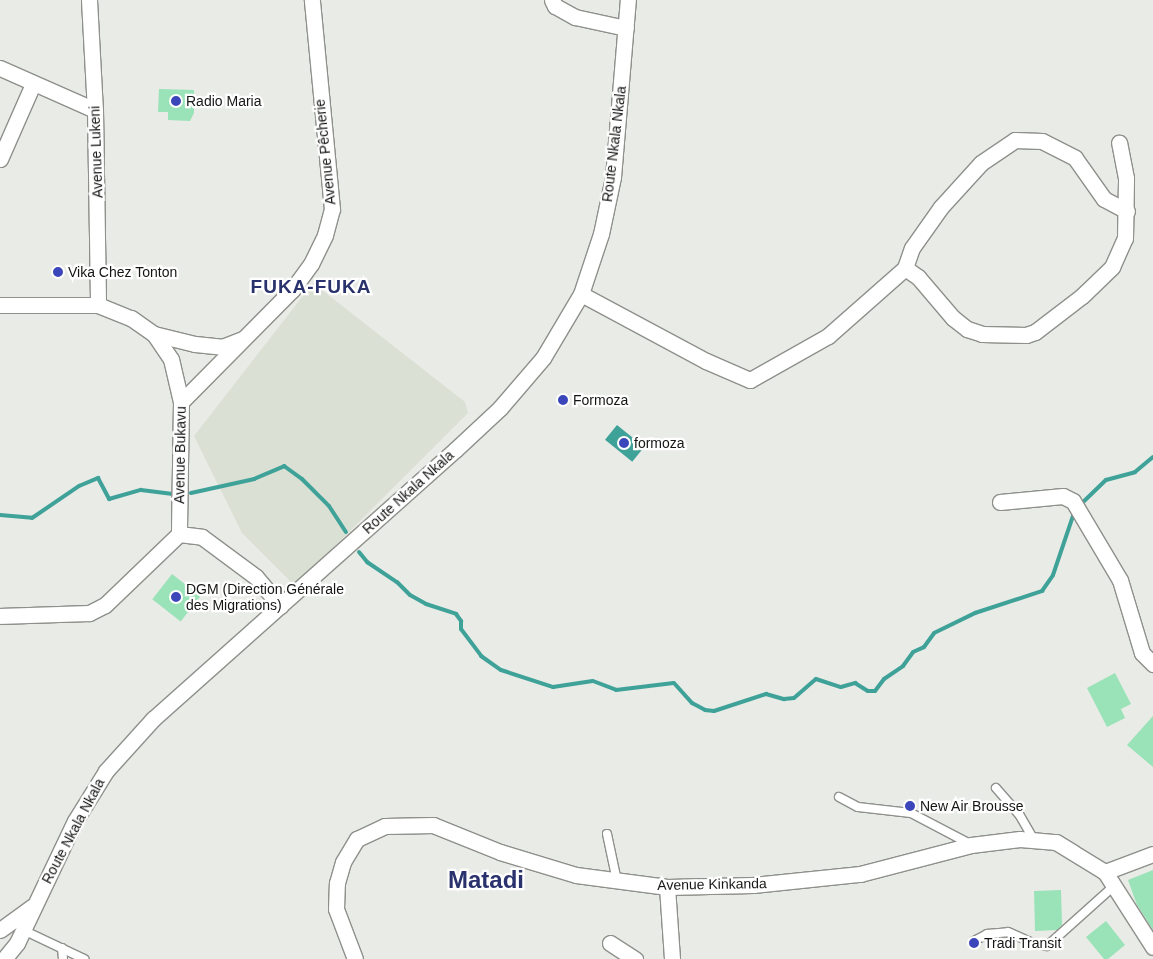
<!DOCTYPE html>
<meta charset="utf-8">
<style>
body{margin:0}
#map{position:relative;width:1153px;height:959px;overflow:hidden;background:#e9ebe6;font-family:Helvetica,sans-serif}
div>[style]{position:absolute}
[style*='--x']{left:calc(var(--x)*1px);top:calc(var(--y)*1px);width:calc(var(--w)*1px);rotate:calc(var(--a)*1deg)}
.built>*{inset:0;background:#dae0d4}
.water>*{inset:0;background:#3fa299;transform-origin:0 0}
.stream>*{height:4px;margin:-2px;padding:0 2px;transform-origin:2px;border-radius:2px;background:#3fa299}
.building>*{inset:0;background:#9ae2b7;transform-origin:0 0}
.roads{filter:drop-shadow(1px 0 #8e908b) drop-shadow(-1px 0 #8e908b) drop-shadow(0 1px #8e908b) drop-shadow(0 -1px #8e908b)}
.service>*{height:8px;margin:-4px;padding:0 4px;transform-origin:4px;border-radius:4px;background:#fff}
.minor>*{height:15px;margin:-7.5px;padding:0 7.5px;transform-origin:7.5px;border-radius:7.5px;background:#fff}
.dots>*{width:14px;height:14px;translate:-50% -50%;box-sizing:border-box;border:2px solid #fff;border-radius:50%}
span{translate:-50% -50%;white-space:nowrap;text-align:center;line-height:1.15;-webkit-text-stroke:4.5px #fff;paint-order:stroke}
.poi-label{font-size:14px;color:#151614}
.left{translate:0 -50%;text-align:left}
.street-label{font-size:14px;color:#151614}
.district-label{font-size:19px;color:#29326c;font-weight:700;letter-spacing:1px}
.town-label{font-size:24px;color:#29326c;font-weight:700}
</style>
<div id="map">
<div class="built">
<div style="clip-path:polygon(313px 283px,465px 402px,468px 413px,295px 586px,242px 533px,194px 436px)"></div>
</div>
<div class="water">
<div style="left:617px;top:425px;width:35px;height:19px;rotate:39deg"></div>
</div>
<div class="stream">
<div style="--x:191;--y:493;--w:65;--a:-12.5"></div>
<div style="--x:254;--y:479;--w:33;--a:-23"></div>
<div style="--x:284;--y:466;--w:22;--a:36"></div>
<div style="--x:302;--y:479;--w:38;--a:45"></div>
<div style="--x:329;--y:506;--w:31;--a:57"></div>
<div style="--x:1080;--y:505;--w:36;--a:-44"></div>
<div style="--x:1106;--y:480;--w:30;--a:-15"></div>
<div style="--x:1135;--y:472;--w:23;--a:-40"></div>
<div style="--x:0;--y:515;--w:32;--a:5"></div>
<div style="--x:32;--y:518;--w:57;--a:-34.2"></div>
<div style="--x:79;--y:486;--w:21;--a:-23"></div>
<div style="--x:98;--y:478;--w:24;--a:62"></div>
<div style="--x:109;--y:499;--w:33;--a:-16"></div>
<div style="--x:141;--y:490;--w:32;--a:7"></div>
<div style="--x:359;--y:552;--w:13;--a:51"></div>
<div style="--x:367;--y:562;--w:36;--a:34"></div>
<div style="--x:397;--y:582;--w:18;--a:45"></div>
<div style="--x:410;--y:595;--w:18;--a:29"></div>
<div style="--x:426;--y:604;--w:32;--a:18"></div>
<div style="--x:456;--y:614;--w:9;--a:54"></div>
<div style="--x:461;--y:621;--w:8;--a:90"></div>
<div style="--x:461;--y:629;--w:34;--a:53"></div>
<div style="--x:481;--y:656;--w:24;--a:35"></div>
<div style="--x:501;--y:670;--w:55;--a:18.1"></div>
<div style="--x:553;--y:687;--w:40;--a:-8.5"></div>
<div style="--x:593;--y:681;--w:25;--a:21"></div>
<div style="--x:616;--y:690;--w:58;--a:-6.9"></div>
<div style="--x:674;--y:683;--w:27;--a:48"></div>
<div style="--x:692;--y:703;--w:15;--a:28"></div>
<div style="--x:705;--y:710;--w:9;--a:6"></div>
<div style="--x:714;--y:711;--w:55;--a:-18.1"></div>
<div style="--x:766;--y:694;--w:19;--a:16"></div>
<div style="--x:784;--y:699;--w:10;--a:-6"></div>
<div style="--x:794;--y:698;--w:29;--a:-41"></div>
<div style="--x:816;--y:679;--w:26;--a:18"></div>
<div style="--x:841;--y:687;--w:15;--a:-16"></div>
<div style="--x:855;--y:683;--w:15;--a:32"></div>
<div style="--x:868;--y:691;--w:7;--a:0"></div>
<div style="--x:875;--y:691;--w:15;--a:-53"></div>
<div style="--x:884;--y:679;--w:23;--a:-34"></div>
<div style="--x:903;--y:666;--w:17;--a:-54"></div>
<div style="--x:913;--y:652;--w:12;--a:-24"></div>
<div style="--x:924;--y:647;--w:17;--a:-54"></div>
<div style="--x:934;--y:633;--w:46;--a:-26"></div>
<div style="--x:975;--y:613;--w:71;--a:-18.2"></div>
<div style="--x:1042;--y:591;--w:19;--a:-55"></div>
<div style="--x:1053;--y:575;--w:65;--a:-71.3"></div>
</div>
<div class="building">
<div style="clip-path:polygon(159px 89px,194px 90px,194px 113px,190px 121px,168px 120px,168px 112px,158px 112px)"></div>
<div style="left:172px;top:574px;width:36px;height:32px;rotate:38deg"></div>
<div style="clip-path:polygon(1115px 673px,1131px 704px,1121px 709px,1125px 718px,1107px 727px,1087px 688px)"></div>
<div style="clip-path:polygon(1153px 716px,1153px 767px,1127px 745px)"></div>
<div style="clip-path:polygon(1153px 870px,1153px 930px,1137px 905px,1128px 880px)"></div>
<div style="clip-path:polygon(1061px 890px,1062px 925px,1057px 930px,1035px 931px,1034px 891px)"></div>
<div style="clip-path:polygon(1106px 921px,1125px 945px,1108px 959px,1104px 959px,1086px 937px)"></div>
</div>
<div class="roads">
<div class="service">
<div style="--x:996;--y:788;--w:35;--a:49"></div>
<div style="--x:1019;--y:814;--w:30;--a:60"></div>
<div style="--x:839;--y:797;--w:21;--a:28"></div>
<div style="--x:858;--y:807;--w:53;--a:6.5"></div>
<div style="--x:911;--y:813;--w:67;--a:27.7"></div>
<div style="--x:607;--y:834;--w:48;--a:78"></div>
<div style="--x:23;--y:930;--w:68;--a:25.4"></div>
<div style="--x:974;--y:941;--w:15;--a:-28"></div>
<div style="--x:987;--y:934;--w:21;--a:-5"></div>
<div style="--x:1008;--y:932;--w:30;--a:24"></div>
<div style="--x:1035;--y:944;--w:12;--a:9"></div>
<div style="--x:1047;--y:946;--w:91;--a:-41.9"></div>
<div style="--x:62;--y:948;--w:11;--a:85"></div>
</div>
<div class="minor">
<div style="--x:89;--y:0;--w:110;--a:86.9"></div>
<div style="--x:95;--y:110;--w:195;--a:89.1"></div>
<div style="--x:552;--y:0;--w:7;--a:63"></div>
<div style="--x:555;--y:6;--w:23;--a:29"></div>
<div style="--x:575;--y:17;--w:52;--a:12.2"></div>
<div style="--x:0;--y:68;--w:104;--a:23.9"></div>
<div style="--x:0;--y:159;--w:82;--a:-66.3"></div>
<div style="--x:905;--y:268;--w:21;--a:-71"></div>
<div style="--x:912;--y:248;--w:50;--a:-54.7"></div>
<div style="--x:941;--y:207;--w:59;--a:-47.7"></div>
<div style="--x:981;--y:163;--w:41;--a:-34.1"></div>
<div style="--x:1015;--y:140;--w:27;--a:2"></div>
<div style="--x:1042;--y:141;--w:37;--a:27"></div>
<div style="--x:1075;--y:158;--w:50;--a:54.7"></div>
<div style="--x:1104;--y:199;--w:26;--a:28"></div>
<div style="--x:581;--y:294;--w:142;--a:28.2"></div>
<div style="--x:706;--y:361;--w:48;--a:23.4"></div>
<div style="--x:750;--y:380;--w:90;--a:-29.4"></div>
<div style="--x:828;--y:336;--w:103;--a:-41.4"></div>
<div style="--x:905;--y:268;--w:16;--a:35"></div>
<div style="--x:918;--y:277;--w:54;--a:49.5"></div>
<div style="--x:953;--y:318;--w:18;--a:38"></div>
<div style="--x:967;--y:329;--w:16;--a:18"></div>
<div style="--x:982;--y:334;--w:44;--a:1.3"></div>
<div style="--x:1026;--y:335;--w:9;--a:-18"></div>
<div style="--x:1035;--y:332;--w:59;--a:-37.5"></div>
<div style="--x:1082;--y:296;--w:42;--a:-44"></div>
<div style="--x:1112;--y:267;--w:32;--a:-66"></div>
<div style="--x:1125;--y:238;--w:60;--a:-89"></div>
<div style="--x:1126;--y:178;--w:36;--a:-101"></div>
<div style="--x:0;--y:305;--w:98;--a:0"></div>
<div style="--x:98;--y:305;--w:35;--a:22"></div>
<div style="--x:131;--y:318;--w:28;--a:35"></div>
<div style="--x:154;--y:334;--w:30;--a:56"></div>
<div style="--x:171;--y:359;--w:44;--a:76.9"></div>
<div style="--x:181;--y:402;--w:132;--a:90.9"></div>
<div style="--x:179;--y:534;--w:103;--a:136.2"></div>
<div style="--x:105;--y:605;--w:18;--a:153"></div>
<div style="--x:89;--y:613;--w:89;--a:178.1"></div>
<div style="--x:154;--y:334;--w:42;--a:13.7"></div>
<div style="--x:195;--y:344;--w:27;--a:6"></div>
<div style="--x:222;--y:347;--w:22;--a:-21"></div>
<div style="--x:181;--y:402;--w:158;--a:-45.3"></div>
<div style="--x:292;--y:290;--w:32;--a:-54"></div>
<div style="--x:311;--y:264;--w:32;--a:-64"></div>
<div style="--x:325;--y:235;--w:27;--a:-75"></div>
<div style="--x:332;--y:209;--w:210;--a:-95.5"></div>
<div style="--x:1000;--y:502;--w:63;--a:-5.4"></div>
<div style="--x:1063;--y:496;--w:11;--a:27"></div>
<div style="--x:1073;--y:501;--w:92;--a:59.3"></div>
<div style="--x:1120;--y:580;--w:76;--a:73.2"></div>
<div style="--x:1142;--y:653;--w:16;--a:45"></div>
<div style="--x:179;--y:534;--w:23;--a:7"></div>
<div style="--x:202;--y:537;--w:67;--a:36.5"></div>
<div style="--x:256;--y:577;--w:38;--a:50"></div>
<div style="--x:1105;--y:872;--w:51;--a:-20.6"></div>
<div style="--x:667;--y:887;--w:72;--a:86"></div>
<div style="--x:0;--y:930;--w:39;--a:-36"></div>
<div style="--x:610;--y:943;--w:30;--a:33"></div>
<div style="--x:4;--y:959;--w:21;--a:-51"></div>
<div style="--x:17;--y:943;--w:135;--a:-64.6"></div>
<div style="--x:75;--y:821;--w:59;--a:-58.2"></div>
<div style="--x:106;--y:771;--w:70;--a:-47.9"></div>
<div style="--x:153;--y:719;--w:404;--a:-41.7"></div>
<div style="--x:455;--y:450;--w:62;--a:-43"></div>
<div style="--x:500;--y:408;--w:66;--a:-49.3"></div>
<div style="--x:543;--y:358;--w:74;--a:-59.3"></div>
<div style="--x:581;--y:294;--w:63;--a:-71.6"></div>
<div style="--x:601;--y:234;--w:58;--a:-78.1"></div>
<div style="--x:613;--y:177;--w:178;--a:-85.2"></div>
<div style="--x:355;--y:959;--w:53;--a:-110.8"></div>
<div style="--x:336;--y:909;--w:26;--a:-88"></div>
<div style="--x:337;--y:883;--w:22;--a:-74"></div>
<div style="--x:343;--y:862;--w:27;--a:-59"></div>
<div style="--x:357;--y:839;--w:31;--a:-25"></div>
<div style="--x:385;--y:826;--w:48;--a:-1.2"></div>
<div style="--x:433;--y:825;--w:72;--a:21.9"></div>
<div style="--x:500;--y:852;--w:79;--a:16.8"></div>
<div style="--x:576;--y:875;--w:92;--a:7.5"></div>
<div style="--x:667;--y:887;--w:86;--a:-1.3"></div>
<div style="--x:753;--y:885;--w:108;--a:-5.9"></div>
<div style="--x:860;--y:874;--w:115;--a:-14.6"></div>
<div style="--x:971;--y:845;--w:49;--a:-7"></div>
<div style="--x:1020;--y:839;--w:36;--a:5"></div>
<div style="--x:1056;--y:842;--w:57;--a:31.5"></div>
<div style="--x:1105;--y:872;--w:89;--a:57.4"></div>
</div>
</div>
<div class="dots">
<div style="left:176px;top:101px;background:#3b46ba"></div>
<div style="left:58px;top:272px;background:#3b46ba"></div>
<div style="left:563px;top:400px;background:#3b46ba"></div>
<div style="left:624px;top:443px;background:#3b46ba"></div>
<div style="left:176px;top:597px;background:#3b46ba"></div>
<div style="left:910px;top:806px;background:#3b46ba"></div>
<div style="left:974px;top:943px;background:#3b46ba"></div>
</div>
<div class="poi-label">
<span class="left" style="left:186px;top:101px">Radio Maria</span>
<span class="left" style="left:68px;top:272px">Vika Chez Tonton</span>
<span class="left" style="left:573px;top:400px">Formoza</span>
<span class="left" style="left:634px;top:443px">formoza</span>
<span class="left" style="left:186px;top:597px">DGM (Direction Générale<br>des Migrations)</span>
<span class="left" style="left:920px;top:806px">New Air Brousse</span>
<span class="left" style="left:984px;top:943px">Tradi Transit</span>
</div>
<div class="street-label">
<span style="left:614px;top:144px;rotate:-83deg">Route Nkala Nkala</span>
<span style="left:96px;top:152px;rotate:-92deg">Avenue Lukeni</span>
<span style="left:325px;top:152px;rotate:-96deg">Avenue Pêcherie</span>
<span style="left:180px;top:455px;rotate:-89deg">Avenue Bukavu</span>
<span style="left:408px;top:492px;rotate:-42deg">Route Nkala Nkala</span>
<span style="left:73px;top:831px;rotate:-62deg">Route Nkala Nkala</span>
<span style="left:712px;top:884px;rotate:-1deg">Avenue Kinkanda</span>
</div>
<div class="district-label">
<span style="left:311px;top:287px">FUKA-FUKA</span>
</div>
<div class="town-label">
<span style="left:486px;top:880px">Matadi</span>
</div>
</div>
